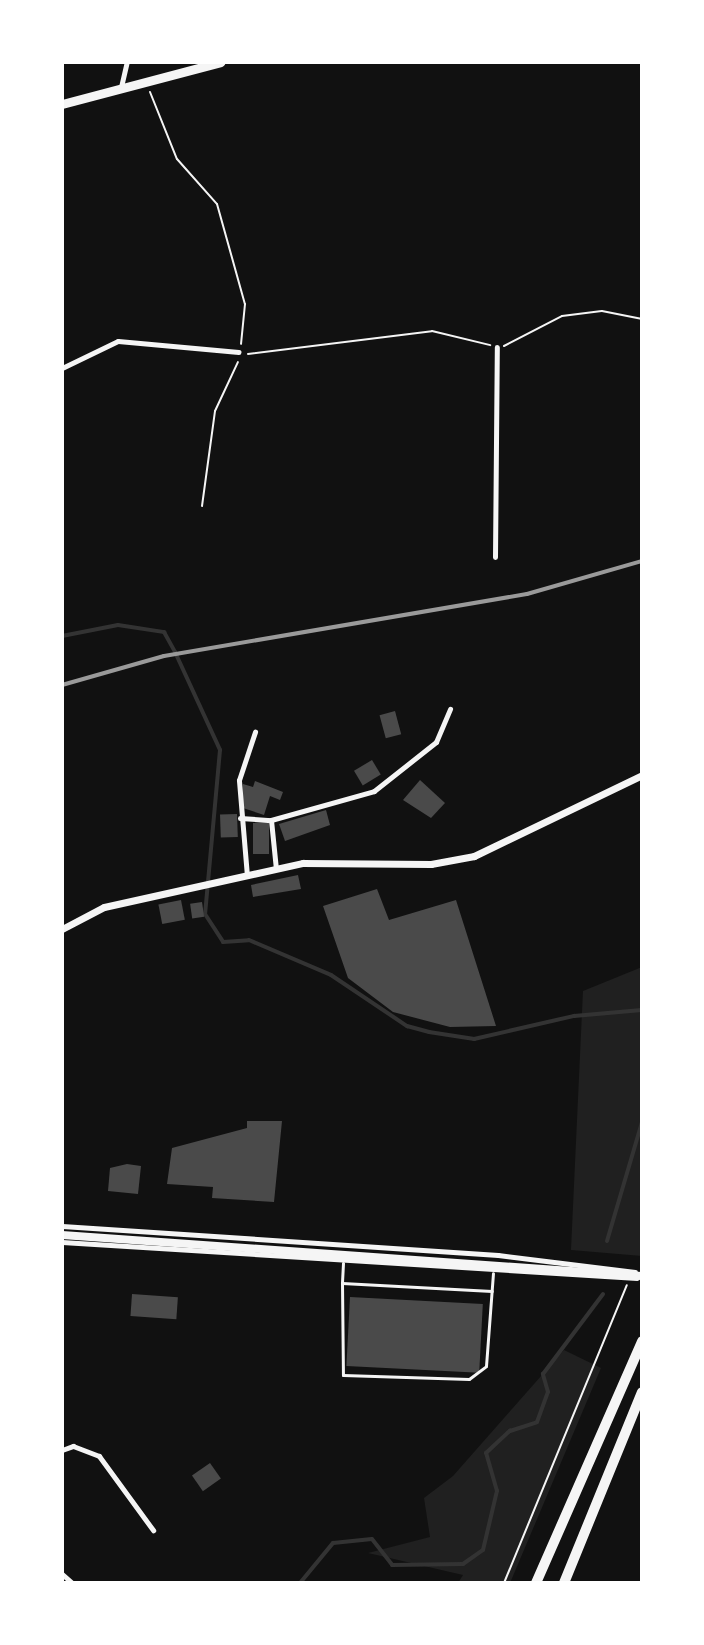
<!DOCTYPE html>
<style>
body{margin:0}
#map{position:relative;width:704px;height:1645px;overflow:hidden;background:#111;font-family:"Sofia Sans Condensed",sans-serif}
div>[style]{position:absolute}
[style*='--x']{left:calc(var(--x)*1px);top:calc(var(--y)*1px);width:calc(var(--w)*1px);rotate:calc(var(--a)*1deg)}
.green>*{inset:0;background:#202020}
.stream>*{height:4px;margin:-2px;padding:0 2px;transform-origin:2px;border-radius:2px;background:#333}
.building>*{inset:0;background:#4a4a4a;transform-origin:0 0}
.path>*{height:2px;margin:-1px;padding:0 1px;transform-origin:1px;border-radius:1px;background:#f5f5f5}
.service>*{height:3px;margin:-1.5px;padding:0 1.5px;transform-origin:1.5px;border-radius:1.5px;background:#f5f5f5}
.minor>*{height:5px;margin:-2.5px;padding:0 2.5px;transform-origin:2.5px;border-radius:2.5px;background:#f5f5f5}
.secondary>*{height:7px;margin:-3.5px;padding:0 3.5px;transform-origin:3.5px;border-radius:3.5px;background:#f5f5f5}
.primary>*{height:8px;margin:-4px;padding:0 4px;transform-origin:4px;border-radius:4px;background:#f5f5f5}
.trunk>*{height:9px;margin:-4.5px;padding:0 4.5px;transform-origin:4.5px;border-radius:4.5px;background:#f5f5f5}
.motorway>*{height:10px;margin:-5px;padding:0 5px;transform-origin:5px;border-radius:5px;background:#f5f5f5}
.rail>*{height:4px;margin:-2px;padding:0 2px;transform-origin:2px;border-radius:2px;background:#9a9a9a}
span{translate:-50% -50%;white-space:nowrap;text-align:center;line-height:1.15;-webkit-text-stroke:7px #fff;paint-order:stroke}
.frame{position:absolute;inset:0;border:64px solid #fff;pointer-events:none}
</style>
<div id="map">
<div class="green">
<div style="clip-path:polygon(642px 967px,642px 1256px,571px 1250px,583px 991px)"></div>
<div style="clip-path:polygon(564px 1350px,601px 1368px,510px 1583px,458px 1583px,463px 1575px,368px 1553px,430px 1537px,424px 1498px,453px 1476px)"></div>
</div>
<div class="stream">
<div style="--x:62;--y:636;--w:57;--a:-11.1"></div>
<div style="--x:118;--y:625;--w:47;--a:8.7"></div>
<div style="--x:164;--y:632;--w:23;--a:61"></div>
<div style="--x:175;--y:652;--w:108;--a:65.3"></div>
<div style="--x:220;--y:750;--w:165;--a:95.2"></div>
<div style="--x:205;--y:914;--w:33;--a:57"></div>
<div style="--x:223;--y:942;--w:26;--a:-4"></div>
<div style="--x:249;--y:940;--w:89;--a:23.1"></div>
<div style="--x:331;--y:975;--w:92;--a:33.9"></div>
<div style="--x:407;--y:1026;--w:23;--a:15"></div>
<div style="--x:429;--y:1032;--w:46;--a:8.8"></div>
<div style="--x:474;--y:1039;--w:103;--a:-13"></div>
<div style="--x:574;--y:1016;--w:68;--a:-5"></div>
<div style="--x:607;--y:1241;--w:124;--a:-73.6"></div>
<div style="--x:300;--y:1583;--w:52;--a:-50.5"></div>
<div style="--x:333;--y:1543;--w:39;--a:-6"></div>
<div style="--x:372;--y:1539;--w:33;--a:52"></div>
<div style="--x:392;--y:1565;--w:71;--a:-0.8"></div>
<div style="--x:463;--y:1564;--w:24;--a:-35"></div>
<div style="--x:483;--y:1550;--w:61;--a:-76.7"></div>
<div style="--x:497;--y:1491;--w:40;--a:-106"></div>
<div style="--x:486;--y:1453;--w:33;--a:-43"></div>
<div style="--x:510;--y:1431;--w:28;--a:-18"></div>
<div style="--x:537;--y:1422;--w:32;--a:-70"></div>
<div style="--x:548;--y:1392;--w:19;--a:-106"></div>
<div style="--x:543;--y:1374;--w:100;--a:-53.1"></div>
</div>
<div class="building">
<div style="left:395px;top:711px;width:24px;height:16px;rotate:75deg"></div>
<div style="left:372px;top:760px;width:17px;height:21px;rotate:59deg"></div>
<div style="clip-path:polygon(420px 780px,445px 803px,431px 818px,403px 800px)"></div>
<div style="clip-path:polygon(255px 781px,283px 792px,280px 800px,270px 796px,264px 815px,243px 808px,243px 784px,253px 787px)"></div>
<div style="clip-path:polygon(326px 810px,330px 825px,285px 841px,279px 824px)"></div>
<div style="left:237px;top:814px;width:23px;height:17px;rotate:88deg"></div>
<div style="left:253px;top:823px;width:16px;height:31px"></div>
<div style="clip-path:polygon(298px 875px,301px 889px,253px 897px,251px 885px)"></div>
<div style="clip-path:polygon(377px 889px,389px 920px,456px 900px,496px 1026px,450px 1027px,393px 1012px,348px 978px,323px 906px)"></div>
<div style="left:181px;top:900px;width:20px;height:23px;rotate:79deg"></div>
<div style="left:202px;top:902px;width:15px;height:12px;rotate:82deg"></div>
<div style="clip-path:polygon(247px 1121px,282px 1121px,274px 1202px,212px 1198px,213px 1187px,167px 1184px,172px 1148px,247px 1128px)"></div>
<div style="clip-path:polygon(127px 1164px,141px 1166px,138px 1194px,108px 1191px,110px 1168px)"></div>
<div style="left:132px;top:1294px;width:46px;height:22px;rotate:4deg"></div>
<div style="left:350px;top:1297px;width:133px;height:69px;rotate:3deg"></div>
<div style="left:210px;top:1463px;width:19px;height:22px;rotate:55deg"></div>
</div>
<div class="path">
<div style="--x:150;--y:92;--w:72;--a:68.1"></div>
<div style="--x:177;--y:159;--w:60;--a:48.4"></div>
<div style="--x:217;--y:204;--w:104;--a:74.4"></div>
<div style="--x:245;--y:304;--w:40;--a:95.7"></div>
<div style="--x:504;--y:346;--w:65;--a:-27.3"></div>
<div style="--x:562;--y:316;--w:40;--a:-7.1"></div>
<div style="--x:602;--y:311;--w:41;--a:11.3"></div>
<div style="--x:248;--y:354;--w:185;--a:-7.1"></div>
<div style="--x:432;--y:331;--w:60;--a:13.6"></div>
<div style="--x:202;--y:506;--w:96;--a:-82.2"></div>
<div style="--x:215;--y:411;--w:54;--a:-64.9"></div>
<div style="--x:504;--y:1583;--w:322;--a:-67.6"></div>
</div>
<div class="service">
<div style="--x:343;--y:1263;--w:20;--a:93"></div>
<div style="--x:342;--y:1283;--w:150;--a:3.1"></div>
<div style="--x:342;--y:1283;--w:92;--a:89.4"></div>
<div style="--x:343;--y:1375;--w:126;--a:1.8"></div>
<div style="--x:469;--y:1379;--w:21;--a:-37"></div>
<div style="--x:486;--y:1366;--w:93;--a:-85.7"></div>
</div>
<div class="minor">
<div style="--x:121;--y:87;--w:26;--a:-77"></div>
<div style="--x:62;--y:368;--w:62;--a:-25.7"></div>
<div style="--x:118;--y:341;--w:121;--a:5.2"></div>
<div style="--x:495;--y:557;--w:210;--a:-89.5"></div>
<div style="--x:240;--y:818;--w:31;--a:4"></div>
<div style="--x:271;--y:820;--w:107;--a:-15.7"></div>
<div style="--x:374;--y:791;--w:79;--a:-38.3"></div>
<div style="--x:436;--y:742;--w:36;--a:-67"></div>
<div style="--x:271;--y:820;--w:49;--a:84.2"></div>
<div style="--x:247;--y:876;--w:96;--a:-94.8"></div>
<div style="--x:239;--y:780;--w:51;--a:-71.6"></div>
<div style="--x:62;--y:1226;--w:437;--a:3.8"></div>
<div style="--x:498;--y:1255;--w:138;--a:7.1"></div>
<div style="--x:62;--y:1242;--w:576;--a:3.58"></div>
<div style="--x:62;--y:1450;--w:12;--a:-20"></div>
<div style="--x:73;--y:1446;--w:28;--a:21"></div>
<div style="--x:99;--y:1456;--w:92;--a:53.9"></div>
<div style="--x:62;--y:1574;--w:13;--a:42"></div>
</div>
<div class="secondary">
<div style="--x:62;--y:929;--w:47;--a:-27.6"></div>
<div style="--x:104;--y:907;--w:204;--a:-12.5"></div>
<div style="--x:303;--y:863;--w:128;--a:0.4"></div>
<div style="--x:431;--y:864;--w:44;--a:-10.5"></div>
<div style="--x:474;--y:856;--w:187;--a:-25.7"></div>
</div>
<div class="primary">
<div style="--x:62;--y:1235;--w:581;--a:4.04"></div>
</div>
<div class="trunk">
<div style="--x:62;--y:104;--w:164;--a:-14.8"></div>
</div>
<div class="motorway">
<div style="--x:536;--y:1583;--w:264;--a:-66.3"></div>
<div style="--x:564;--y:1583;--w:206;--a:-67.8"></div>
</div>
<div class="rail">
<div style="--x:62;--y:685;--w:106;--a:-15.9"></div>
<div style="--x:164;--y:656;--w:368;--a:-9.7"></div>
<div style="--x:527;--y:594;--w:120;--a:-16"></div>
</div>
<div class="frame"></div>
</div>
